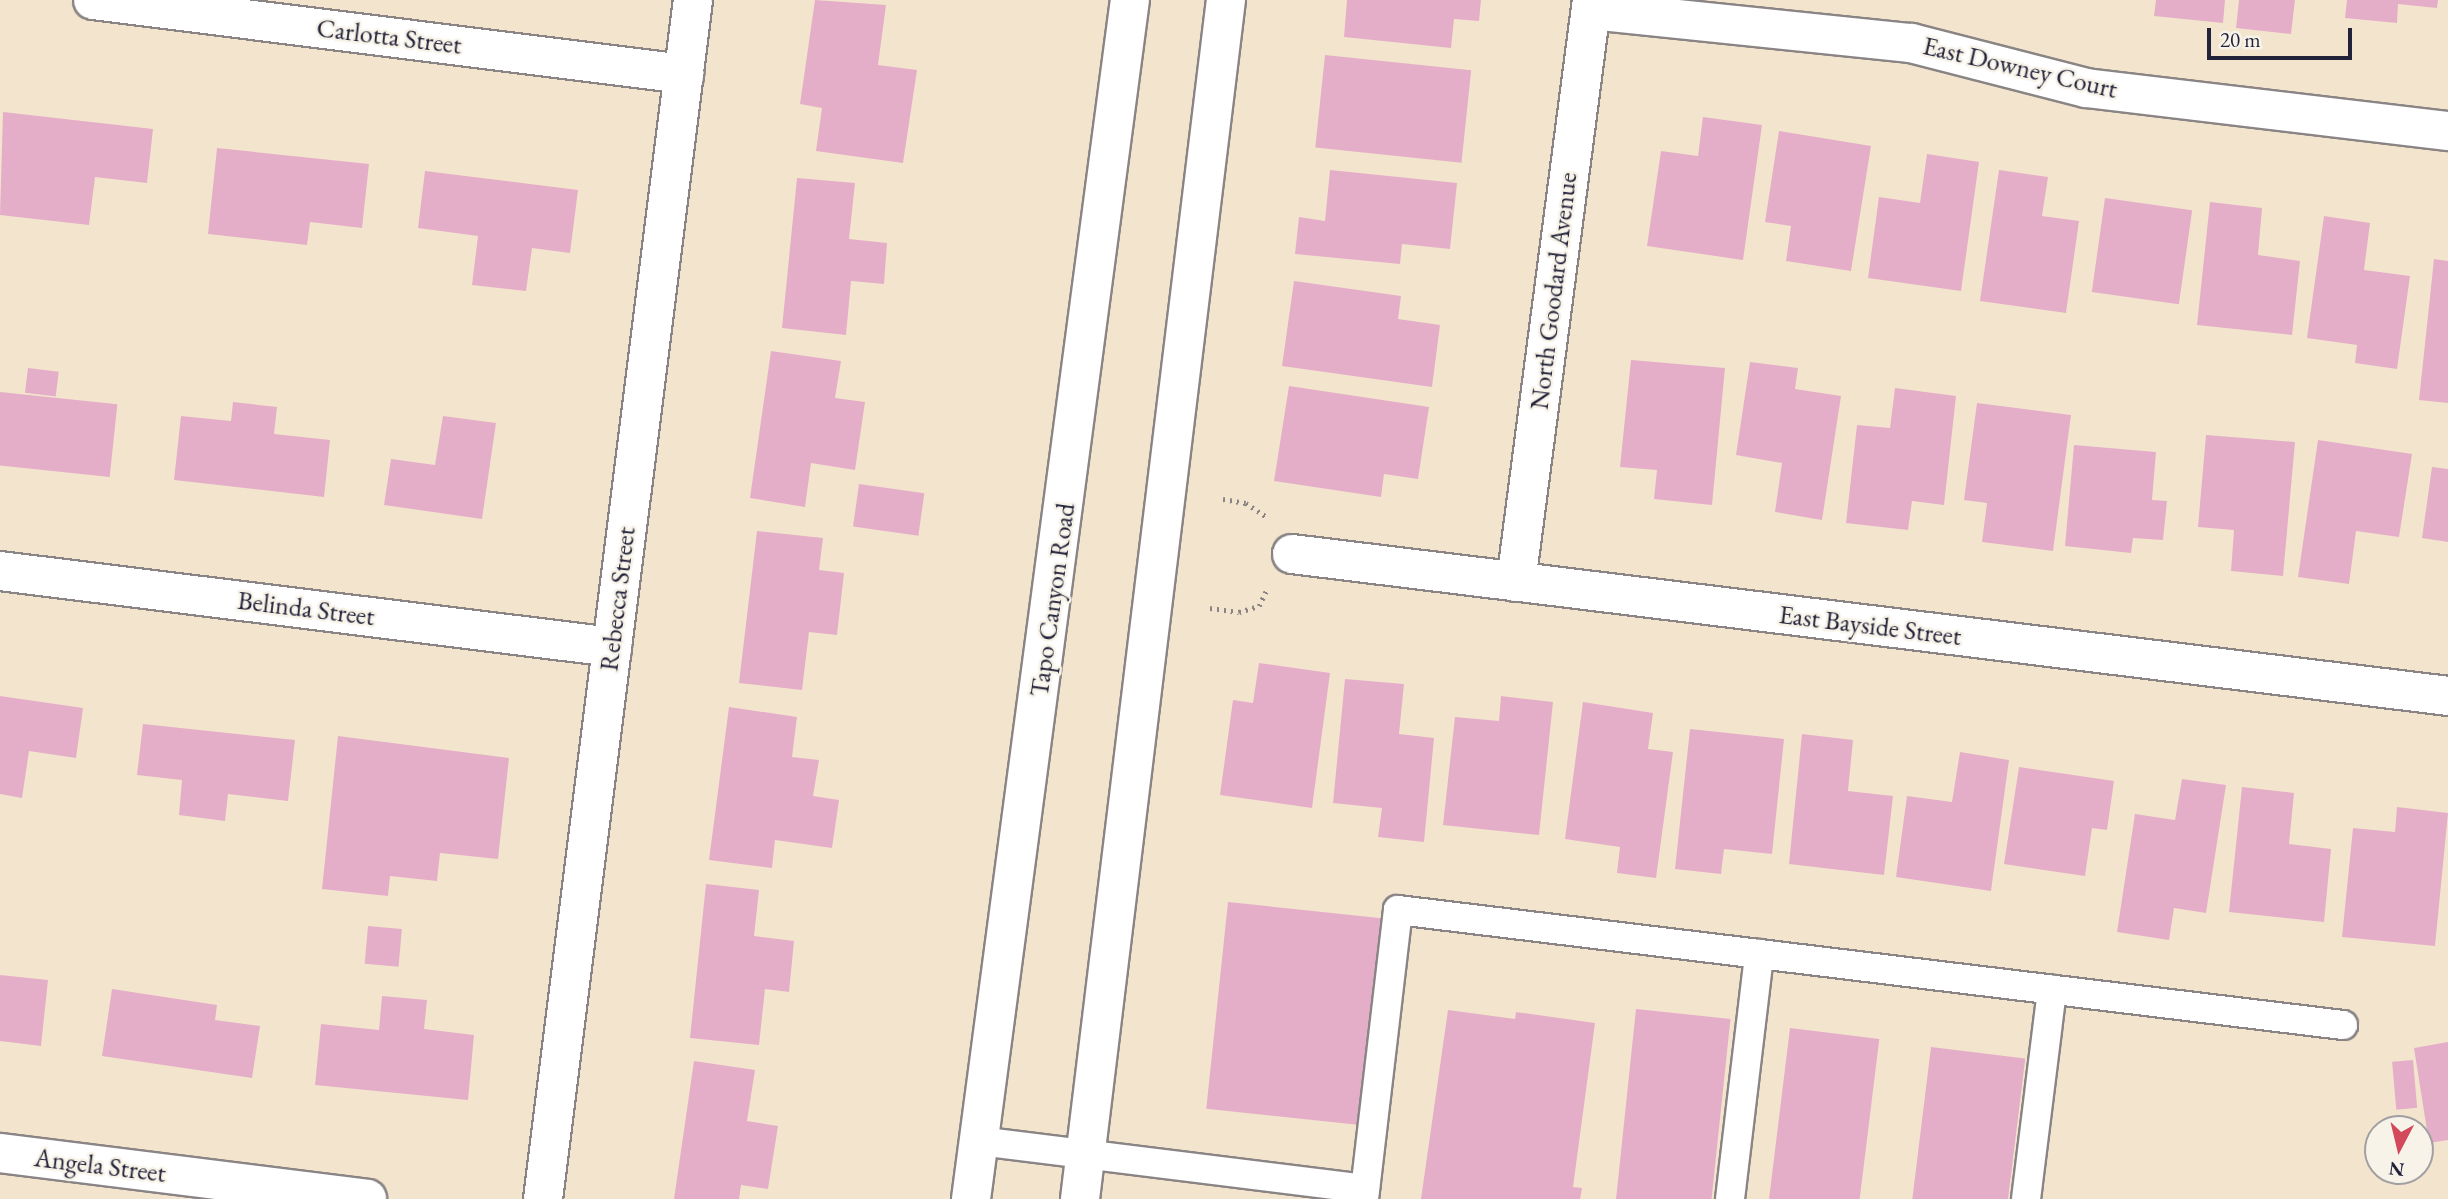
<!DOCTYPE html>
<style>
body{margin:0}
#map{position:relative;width:2448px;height:1199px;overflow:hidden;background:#f3e5cd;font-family:"EB Garamond",serif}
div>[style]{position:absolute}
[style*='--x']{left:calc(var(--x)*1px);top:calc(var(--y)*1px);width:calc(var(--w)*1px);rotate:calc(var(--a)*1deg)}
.building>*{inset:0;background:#e5aec8;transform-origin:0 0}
.path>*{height:4.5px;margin-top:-2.25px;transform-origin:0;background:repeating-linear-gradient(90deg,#8a8484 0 2px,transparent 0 7px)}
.roads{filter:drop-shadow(2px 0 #8a8484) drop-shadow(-2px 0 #8a8484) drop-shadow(0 2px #8a8484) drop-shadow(0 -2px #8a8484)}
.lane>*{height:28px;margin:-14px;padding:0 14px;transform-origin:14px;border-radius:14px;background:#fff}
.street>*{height:38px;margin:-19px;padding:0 19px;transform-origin:19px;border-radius:19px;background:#fff}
.secondary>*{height:38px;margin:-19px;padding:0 19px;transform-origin:19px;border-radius:19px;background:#fff}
span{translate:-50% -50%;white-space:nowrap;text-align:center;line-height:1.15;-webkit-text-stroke:5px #f7f3e8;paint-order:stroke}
.street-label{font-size:26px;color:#22223b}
.north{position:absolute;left:2364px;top:1115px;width:70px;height:70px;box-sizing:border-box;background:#f7f3e8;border:2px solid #a29fa3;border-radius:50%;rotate:187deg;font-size:19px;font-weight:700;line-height:28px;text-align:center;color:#22223b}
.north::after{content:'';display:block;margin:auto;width:24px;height:32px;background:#d1495b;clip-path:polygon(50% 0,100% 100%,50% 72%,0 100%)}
.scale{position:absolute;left:2207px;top:28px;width:145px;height:32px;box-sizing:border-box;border:4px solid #22223b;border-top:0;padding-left:9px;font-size:21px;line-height:24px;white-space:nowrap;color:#22223b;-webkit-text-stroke:5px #f7f3e8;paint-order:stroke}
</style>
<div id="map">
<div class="building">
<div style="clip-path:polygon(815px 0,886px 5px,878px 65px,917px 70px,903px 163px,816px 151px,822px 108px,800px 104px)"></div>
<div style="clip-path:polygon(1347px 0,1481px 0,1479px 21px,1454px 19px,1451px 48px,1344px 37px)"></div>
<div style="clip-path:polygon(2156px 0,2225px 0,2223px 23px,2154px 16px)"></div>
<div style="clip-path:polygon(2239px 0,2295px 0,2291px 34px,2236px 28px)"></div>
<div style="clip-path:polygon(2347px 0,2438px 0,2437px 8px,2398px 4px,2397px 23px,2345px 18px)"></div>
<div style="left:1325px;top:55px;width:147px;height:93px;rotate:6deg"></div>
<div style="clip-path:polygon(3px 112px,153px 129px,147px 183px,95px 177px,89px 225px,0 215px)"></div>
<div style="clip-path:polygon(1703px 117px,1762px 125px,1743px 260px,1647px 246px,1661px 151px,1698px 156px)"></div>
<div style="clip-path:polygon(1779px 131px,1871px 146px,1851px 271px,1786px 261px,1791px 226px,1765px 222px)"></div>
<div style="clip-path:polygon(217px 148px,369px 164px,362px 228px,310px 222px,307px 245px,208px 234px)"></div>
<div style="clip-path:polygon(1927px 154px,1979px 162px,1961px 291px,1868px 278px,1879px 197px,1920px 203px)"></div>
<div style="clip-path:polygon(1330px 170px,1457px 183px,1450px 249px,1402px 244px,1400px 264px,1295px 254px,1299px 217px,1325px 221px)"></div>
<div style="clip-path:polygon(1999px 170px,2048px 177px,2042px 216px,2079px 221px,2066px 313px,1980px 301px)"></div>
<div style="clip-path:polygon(425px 171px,578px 190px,570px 253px,532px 248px,526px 291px,472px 285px,478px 236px,418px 228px)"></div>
<div style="clip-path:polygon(797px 178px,855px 183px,849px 239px,887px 243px,884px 284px,851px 281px,846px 335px,782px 328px)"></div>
<div style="left:2105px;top:198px;width:88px;height:95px;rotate:8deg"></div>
<div style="clip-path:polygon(2210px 202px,2262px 208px,2258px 255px,2300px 261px,2292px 335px,2197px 325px)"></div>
<div style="clip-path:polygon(2324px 216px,2370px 223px,2364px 270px,2410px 276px,2397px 369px,2355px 363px,2357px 345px,2307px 338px)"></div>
<div style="clip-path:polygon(2434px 259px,2448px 261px,2448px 403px,2419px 400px)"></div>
<div style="clip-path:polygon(1294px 281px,1401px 296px,1398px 319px,1440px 325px,1432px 387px,1282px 366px)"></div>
<div style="clip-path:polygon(771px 351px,841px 361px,835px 398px,865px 402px,855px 470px,811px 463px,805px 507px,750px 498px)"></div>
<div style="clip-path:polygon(1631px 360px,1725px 368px,1712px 505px,1654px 499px,1657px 470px,1620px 467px)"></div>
<div style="clip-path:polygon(1750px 362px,1798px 368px,1795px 389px,1841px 396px,1822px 520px,1775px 512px,1782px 463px,1736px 455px)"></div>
<div style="left:28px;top:368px;width:31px;height:25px;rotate:7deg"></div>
<div style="clip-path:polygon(1289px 386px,1429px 407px,1418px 479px,1384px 474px,1381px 497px,1274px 481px)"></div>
<div style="clip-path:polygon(1895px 388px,1956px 396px,1944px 505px,1912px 501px,1908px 530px,1846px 523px,1857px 425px,1890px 428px)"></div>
<div style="left:0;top:392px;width:118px;height:73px;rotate:6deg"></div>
<div style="clip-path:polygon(233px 402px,277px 407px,274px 434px,330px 440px,324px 497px,174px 480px,181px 416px,231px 421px)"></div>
<div style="clip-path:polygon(1977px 403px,2071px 415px,2053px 551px,1982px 542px,1987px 503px,1964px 500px)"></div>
<div style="clip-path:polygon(443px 416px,496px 423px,482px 519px,384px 505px,391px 459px,435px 465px)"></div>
<div style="clip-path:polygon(2206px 435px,2295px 442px,2283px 576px,2231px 571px,2234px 530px,2198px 527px)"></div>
<div style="clip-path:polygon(2318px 440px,2412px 454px,2399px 537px,2356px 531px,2349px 584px,2298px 577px)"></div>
<div style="clip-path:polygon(2074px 445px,2156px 452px,2152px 500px,2167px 501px,2163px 540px,2133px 538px,2131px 553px,2065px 546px)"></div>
<div style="clip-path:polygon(2432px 467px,2448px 469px,2448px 542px,2422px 538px)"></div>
<div style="left:859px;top:484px;width:66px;height:43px;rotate:8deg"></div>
<div style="clip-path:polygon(757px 531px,823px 538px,819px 570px,844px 573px,837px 635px,809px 632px,802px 690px,739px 683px)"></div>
<div style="clip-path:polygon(1259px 663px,1330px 673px,1312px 808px,1220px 795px,1233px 700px,1253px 703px)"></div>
<div style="clip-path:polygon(1345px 679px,1404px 684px,1399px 734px,1434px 738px,1424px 842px,1378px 837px,1382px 808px,1333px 803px)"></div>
<div style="clip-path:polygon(0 696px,83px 708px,76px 758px,29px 751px,22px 798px,0 794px)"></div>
<div style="clip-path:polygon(1501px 696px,1553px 702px,1539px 835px,1443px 825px,1455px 717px,1499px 721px)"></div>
<div style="clip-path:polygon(1583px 702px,1653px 713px,1648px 749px,1673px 752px,1656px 878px,1617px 873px,1620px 847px,1565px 839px)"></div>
<div style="clip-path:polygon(729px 707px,797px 717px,792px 757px,819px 760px,813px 796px,839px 800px,832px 848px,775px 840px,772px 868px,709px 860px)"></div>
<div style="clip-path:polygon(143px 724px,295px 740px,288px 801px,228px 794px,225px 821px,179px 815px,182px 780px,137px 775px)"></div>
<div style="clip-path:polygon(1690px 729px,1784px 739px,1772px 854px,1724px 849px,1721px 874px,1675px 869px)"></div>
<div style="clip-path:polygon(1802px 734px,1853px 740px,1848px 791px,1893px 796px,1884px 875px,1789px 864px)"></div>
<div style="clip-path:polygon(338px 736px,509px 758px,498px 859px,440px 853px,437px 881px,390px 876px,388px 896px,322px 889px)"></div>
<div style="clip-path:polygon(1960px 752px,2009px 760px,1991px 891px,1896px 877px,1907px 796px,1952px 802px)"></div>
<div style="clip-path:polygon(2019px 767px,2114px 781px,2107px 830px,2092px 828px,2085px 876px,2004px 864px)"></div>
<div style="clip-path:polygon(2182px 779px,2226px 785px,2206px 913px,2174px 908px,2169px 940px,2117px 932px,2135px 814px,2175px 820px)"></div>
<div style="clip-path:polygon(2242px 787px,2294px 793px,2289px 844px,2331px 849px,2324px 922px,2229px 912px)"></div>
<div style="clip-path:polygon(2397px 807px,2448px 813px,2435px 946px,2342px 937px,2353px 828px,2395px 832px)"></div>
<div style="clip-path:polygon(706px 884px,759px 890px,754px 936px,794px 941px,789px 992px,765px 989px,759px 1045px,690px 1038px)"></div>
<div style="left:1228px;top:902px;width:157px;height:208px;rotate:6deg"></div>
<div style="left:368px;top:926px;width:34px;height:38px;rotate:5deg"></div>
<div style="clip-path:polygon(0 975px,48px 980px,41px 1046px,0 1041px)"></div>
<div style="clip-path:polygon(112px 989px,217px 1005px,215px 1020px,260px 1026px,252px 1078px,102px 1056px)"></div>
<div style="clip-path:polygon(382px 996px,427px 1000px,424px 1029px,474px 1035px,468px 1100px,315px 1085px,321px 1024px,379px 1030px)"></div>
<div style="left:1636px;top:1009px;width:95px;height:191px;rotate:6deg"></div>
<div style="clip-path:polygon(1448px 1010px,1515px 1019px,1516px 1012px,1595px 1023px,1573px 1187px,1582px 1188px,1580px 1199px,1421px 1199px)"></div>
<div style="left:1790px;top:1028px;width:90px;height:172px;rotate:7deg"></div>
<div style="clip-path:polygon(2448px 1042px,2448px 1140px,2429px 1143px,2414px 1048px)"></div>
<div style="left:1931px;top:1047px;width:95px;height:153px;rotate:7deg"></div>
<div style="left:2413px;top:1060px;width:48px;height:21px;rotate:85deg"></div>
<div style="clip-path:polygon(694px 1061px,755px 1070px,747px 1121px,778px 1126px,768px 1189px,741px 1185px,739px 1199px,674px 1199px)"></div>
</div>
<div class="path">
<div style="--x:1223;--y:499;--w:23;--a:10"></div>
<div style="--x:1246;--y:503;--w:25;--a:34"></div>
<div style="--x:1210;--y:608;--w:29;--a:8"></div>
<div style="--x:1239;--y:612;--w:21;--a:-17"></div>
<div style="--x:1259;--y:606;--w:19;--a:-65"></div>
</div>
<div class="roads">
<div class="lane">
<div style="--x:980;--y:1141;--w:388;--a:7.1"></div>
<div style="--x:1364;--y:1199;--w:291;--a:-83.3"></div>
<div style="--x:1398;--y:910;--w:952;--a:6.94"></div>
<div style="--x:1730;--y:1199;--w:247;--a:-83.2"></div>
<div style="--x:2026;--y:1199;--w:211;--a:-82.9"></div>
</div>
<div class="street">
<div style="--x:93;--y:0;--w:596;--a:7.14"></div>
<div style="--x:1591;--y:10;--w:322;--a:5.9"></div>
<div style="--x:1911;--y:43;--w:181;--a:14.4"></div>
<div style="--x:2086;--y:88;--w:365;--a:6.8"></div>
<div style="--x:1292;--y:554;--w:1165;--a:7"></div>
<div style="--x:0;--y:571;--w:617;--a:7.08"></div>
<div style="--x:1516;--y:582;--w:587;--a:-82.56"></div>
<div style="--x:0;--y:1153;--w:370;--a:7.1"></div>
<div style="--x:543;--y:1199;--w:1208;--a:-82.87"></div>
</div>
<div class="secondary">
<div style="--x:971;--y:1199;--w:1209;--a:-82.45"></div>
<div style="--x:1080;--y:1199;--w:1208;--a:-83.06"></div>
</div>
</div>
<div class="street-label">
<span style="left:389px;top:37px;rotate:7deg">Carlotta Street</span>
<span style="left:2020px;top:68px;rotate:13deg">East Downey Court</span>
<span style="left:1554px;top:291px;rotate:-83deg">North Goodard Avenue</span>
<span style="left:618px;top:599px;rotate:-83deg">Rebecca Street</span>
<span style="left:1053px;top:600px;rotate:-82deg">Tapo Canyon Road</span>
<span style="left:306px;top:609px;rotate:7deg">Belinda Street</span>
<span style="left:1870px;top:626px;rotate:7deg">East Bayside Street</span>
<span style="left:100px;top:1166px;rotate:7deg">Angela Street</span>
</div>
<div class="north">N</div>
<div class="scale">20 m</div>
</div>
